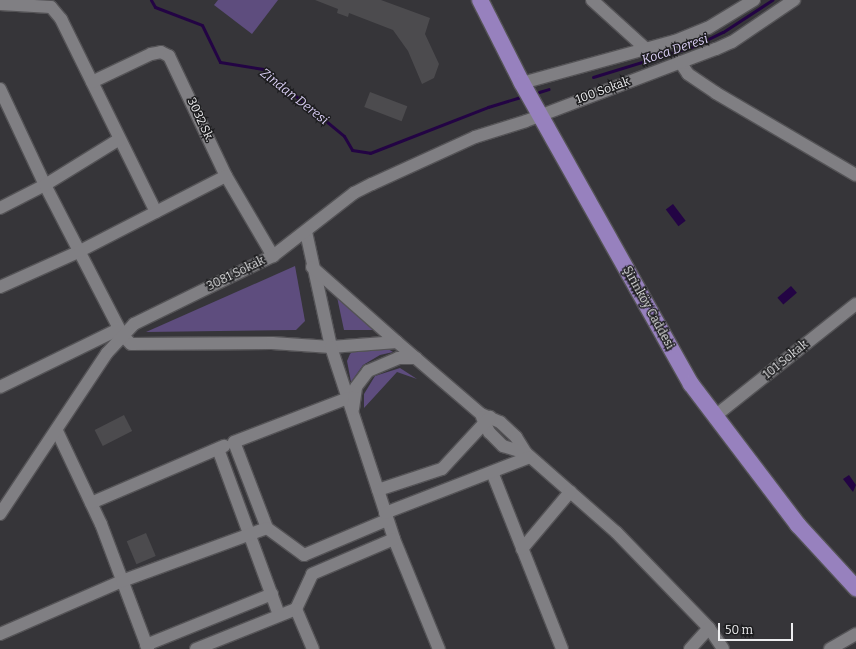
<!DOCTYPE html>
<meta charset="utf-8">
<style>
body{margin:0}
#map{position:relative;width:856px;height:649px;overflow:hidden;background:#363539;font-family:Bitter,serif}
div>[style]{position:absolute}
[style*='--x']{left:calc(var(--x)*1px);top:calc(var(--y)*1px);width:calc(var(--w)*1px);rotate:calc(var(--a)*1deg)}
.green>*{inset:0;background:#5e4d7e}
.water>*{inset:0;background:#230444;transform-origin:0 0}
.stream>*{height:3px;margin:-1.5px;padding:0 1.5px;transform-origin:1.5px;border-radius:1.5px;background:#230444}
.building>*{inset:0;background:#4c4b4e;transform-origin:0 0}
.roads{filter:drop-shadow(1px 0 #545356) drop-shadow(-1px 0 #545356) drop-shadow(0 1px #545356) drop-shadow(0 -1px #545356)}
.minor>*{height:12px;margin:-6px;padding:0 6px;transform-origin:6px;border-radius:6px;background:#807f83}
.major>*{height:16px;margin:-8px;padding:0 8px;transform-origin:8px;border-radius:8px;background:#9781be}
span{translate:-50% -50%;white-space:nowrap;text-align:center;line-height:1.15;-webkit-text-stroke:3px #1d1d1f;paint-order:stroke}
.street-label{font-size:12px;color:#eeeef0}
.water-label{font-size:13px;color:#dcd0f7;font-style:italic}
.scale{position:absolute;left:718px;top:623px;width:75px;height:18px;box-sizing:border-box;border:2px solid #eeeef0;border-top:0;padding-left:5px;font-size:12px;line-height:14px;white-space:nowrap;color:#eeeef0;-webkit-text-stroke:3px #1d1d1f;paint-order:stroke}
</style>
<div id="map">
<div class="green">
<div style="clip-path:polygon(218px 0,278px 0,252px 34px,214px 5px)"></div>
<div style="clip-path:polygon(295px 266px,305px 321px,296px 330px,146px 332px)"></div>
<div style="clip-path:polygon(337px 297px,339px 297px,374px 330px,344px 330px)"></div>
<div style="clip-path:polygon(388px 349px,393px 352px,380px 355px,363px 365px,351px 382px,347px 361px,350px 354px,353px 351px)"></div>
<div style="clip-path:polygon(400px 368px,417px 379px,397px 372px,364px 408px,364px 394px,375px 376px)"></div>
</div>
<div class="water">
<div style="left:673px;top:204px;width:21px;height:9px;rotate:53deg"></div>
<div style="left:791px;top:286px;width:9px;height:18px;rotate:49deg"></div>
<div style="clip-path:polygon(849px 475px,856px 485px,853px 492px,843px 479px)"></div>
</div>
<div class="stream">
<div style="--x:151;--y:0;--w:8;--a:60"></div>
<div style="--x:155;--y:7;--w:50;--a:21"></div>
<div style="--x:202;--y:25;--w:41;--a:64.1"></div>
<div style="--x:220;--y:62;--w:44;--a:9.2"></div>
<div style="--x:263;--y:69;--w:105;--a:39.6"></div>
<div style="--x:344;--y:136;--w:16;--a:60"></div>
<div style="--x:352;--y:150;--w:18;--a:9"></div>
<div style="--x:370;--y:153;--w:127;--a:-21.3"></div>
<div style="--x:488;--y:107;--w:34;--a:-17"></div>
<div style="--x:593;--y:77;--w:106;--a:-17.1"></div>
<div style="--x:694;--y:46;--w:32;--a:-26"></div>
<div style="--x:723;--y:32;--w:59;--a:-33.1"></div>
<div style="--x:539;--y:92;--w:10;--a:-17"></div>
</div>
<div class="building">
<div style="clip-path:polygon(315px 0,381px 0,430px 18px,425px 34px,439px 64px,434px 78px,422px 84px,408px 51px,393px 30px,349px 13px,348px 17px,337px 13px,338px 9px)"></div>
<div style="left:370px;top:92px;width:40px;height:16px;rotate:21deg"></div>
<div style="left:124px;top:415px;width:18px;height:33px;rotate:63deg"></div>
<div style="left:146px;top:533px;width:25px;height:21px;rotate:67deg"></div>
</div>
<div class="roads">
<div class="minor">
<div style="--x:592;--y:0;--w:73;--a:42.2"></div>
<div style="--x:0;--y:4;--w:51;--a:3.4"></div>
<div style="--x:51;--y:7;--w:16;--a:50"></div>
<div style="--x:61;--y:19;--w:215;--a:63.8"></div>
<div style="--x:680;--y:62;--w:14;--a:56"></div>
<div style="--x:688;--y:74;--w:34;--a:34"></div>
<div style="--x:716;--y:93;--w:162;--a:30.4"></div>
<div style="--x:92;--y:82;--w:65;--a:-25.4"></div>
<div style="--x:151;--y:54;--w:10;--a:-11"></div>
<div style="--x:161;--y:52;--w:9;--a:27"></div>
<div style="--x:169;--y:56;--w:133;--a:64.6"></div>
<div style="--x:226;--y:176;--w:93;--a:59.6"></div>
<div style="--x:522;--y:83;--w:159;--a:-15.4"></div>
<div style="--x:675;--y:41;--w:35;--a:-22"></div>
<div style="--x:708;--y:28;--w:54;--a:-31.3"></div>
<div style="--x:0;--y:89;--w:106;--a:64.9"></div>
<div style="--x:45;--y:185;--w:170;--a:62.7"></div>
<div style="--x:123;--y:336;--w:11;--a:45"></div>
<div style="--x:131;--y:344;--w:141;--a:-0.4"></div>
<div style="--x:272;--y:343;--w:59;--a:3.9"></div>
<div style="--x:331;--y:347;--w:66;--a:-4.3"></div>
<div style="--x:397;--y:342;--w:111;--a:40.6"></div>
<div style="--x:481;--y:414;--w:21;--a:23"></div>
<div style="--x:500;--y:422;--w:22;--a:43"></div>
<div style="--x:516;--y:437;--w:19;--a:58"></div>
<div style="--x:526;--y:453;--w:120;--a:41.3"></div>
<div style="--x:616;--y:532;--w:134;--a:45.9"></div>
<div style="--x:709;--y:628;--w:25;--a:56"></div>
<div style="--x:0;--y:208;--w:51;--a:-27.1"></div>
<div style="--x:45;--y:185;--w:86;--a:-31.7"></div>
<div style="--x:306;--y:232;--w:118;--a:77.7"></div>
<div style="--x:331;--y:347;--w:202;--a:71.8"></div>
<div style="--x:394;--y:539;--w:119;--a:67.8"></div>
<div style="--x:312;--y:267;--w:113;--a:41.4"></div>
<div style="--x:0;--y:287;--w:88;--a:-24.2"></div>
<div style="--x:80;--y:251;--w:164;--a:-27.2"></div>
<div style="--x:0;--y:387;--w:132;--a:-26"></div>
<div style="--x:348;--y:398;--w:122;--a:158.9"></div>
<div style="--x:234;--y:442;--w:92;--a:69"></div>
<div style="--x:267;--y:528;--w:46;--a:36.1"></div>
<div style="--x:304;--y:555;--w:90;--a:-22.9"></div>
<div style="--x:353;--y:409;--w:22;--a:-82"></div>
<div style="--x:356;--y:387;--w:20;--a:-53"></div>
<div style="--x:368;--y:371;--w:33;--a:-23"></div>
<div style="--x:398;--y:358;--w:18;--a:0"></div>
<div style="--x:715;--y:416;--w:180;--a:-38.5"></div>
<div style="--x:482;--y:417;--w:17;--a:65"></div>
<div style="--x:489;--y:432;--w:20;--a:45"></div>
<div style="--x:503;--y:446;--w:24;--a:17"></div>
<div style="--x:57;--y:431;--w:103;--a:64.7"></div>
<div style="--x:101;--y:524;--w:134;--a:69.4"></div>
<div style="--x:218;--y:449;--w:177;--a:69.8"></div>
<div style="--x:492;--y:472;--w:190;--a:68.4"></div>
<div style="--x:378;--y:490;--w:67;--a:-18.2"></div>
<div style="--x:442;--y:469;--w:71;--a:-47.3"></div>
<div style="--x:91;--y:503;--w:145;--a:-23.2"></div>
<div style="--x:385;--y:513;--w:155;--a:-21.1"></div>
<div style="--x:0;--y:514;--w:193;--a:-56.4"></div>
<div style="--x:107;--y:353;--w:40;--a:-47"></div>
<div style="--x:134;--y:324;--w:155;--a:-26.1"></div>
<div style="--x:273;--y:256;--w:103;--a:-37.9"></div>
<div style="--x:354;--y:193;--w:20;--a:-27"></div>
<div style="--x:372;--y:184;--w:113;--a:-24.5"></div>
<div style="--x:475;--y:137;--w:53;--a:-17.4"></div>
<div style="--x:526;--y:121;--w:203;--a:-20.8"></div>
<div style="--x:716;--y:49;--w:17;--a:-24"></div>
<div style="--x:732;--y:42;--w:75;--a:-34.1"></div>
<div style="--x:522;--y:549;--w:75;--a:-49.9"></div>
<div style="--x:296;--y:609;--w:38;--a:-65"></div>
<div style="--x:312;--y:574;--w:89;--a:-23.1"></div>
<div style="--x:0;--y:634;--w:133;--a:-23.5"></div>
<div style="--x:122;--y:581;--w:154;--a:-20.1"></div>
<div style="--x:146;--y:645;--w:136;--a:-22"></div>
<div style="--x:196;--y:649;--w:108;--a:-21.8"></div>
<div style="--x:296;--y:609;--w:43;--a:67"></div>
<div style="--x:690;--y:649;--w:28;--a:-48"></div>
<div style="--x:830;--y:649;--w:30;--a:-30"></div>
</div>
<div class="major">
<div style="--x:480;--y:0;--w:93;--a:63.2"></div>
<div style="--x:522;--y:83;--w:345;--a:60.7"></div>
<div style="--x:691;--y:384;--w:177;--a:52.8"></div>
<div style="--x:798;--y:525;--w:86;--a:47.4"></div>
</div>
</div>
<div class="street-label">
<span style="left:603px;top:91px;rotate:-20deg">100 Sokak</span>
<span style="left:200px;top:120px;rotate:65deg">3032 Sk.</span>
<span style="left:236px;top:274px;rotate:-26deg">3081 Sokak</span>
<span style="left:648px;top:308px;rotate:61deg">Şirinköy Caddesi</span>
<span style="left:786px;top:360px;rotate:-39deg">101 Sokak</span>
</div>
<div class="water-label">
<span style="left:675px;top:50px;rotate:-19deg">Koca Deresi</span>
<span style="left:294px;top:97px;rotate:38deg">Zindan Deresi</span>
</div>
<div class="scale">50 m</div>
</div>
